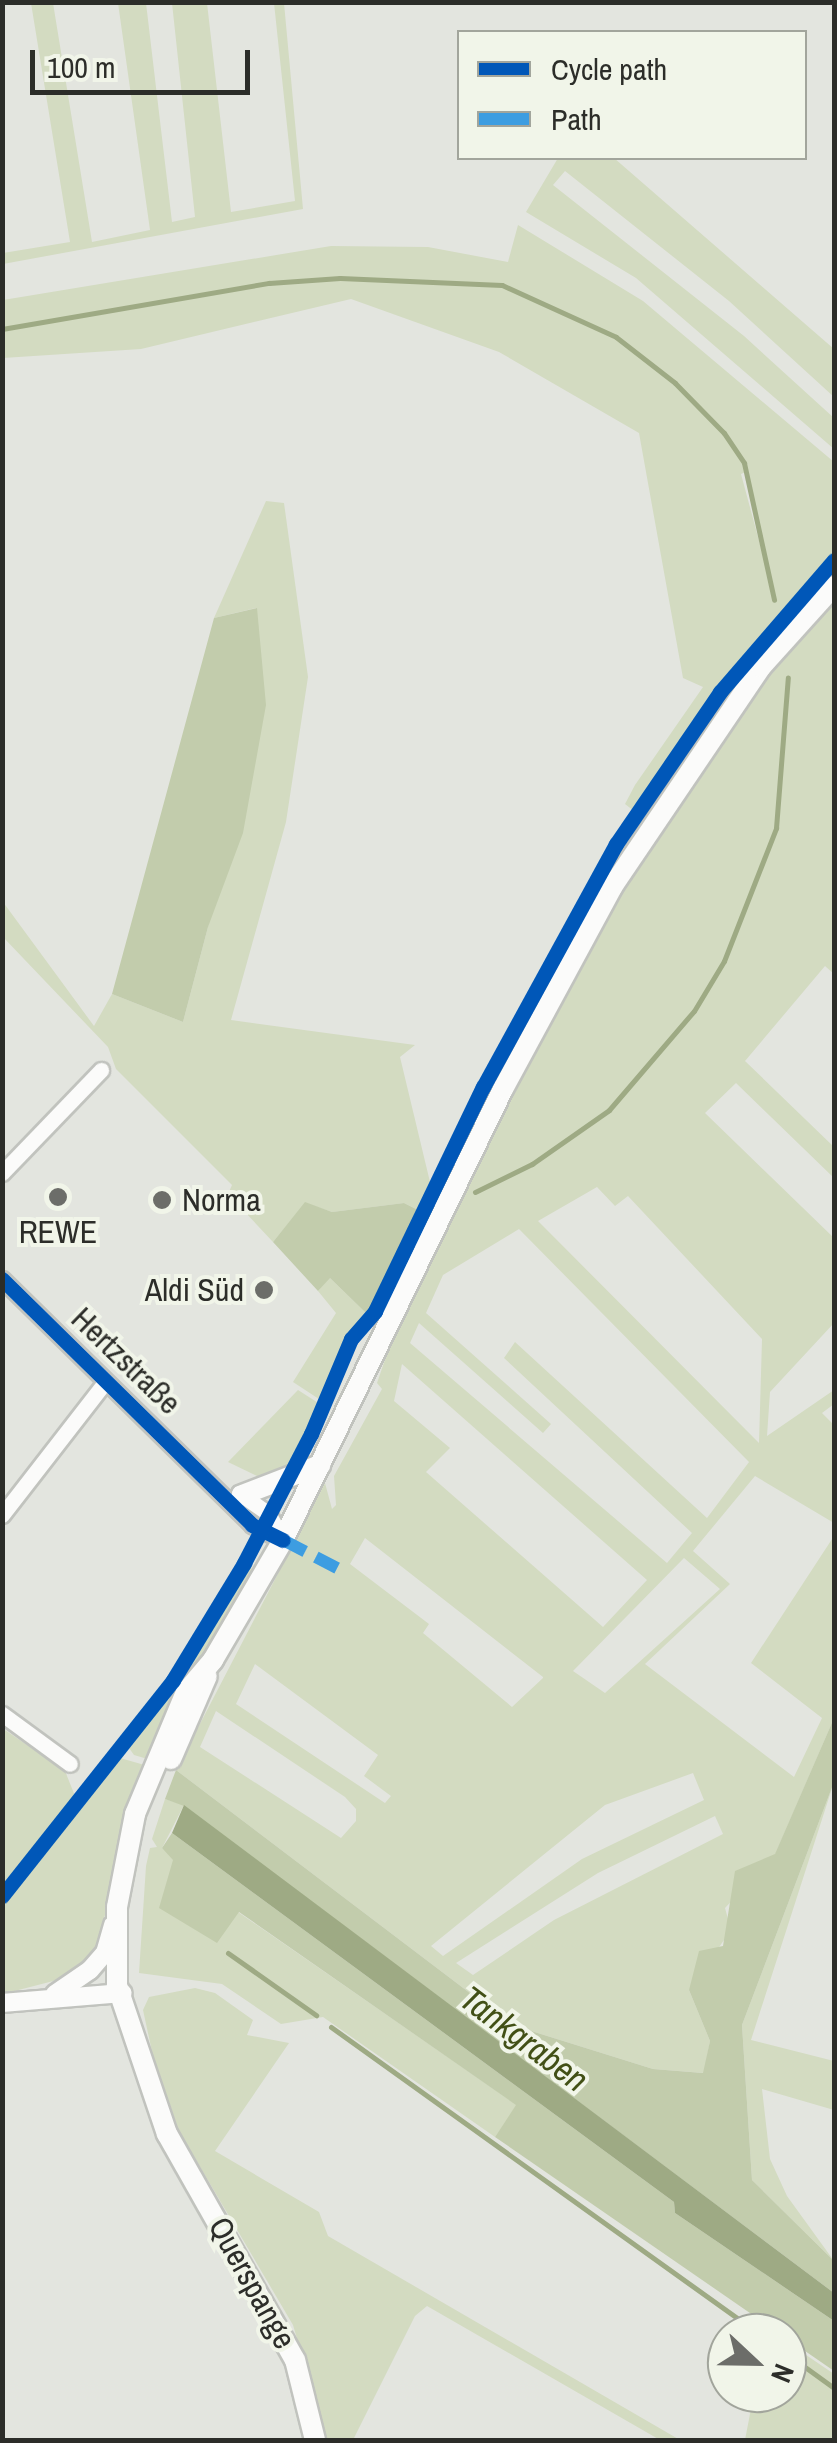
<!DOCTYPE html>
<meta charset="utf-8">
<style>
body{margin:0}
#map{position:relative;width:837px;height:2443px;overflow:hidden;background:#e3e5df;font-family:"Archivo Narrow",sans-serif}
div>[style]{position:absolute}
[style*='--x']{left:calc(var(--x)*1px);top:calc(var(--y)*1px);width:calc(var(--w)*1px);rotate:calc(var(--a)*1deg)}
.green>*{inset:0;background:#d3dbc1}
.forest>*{inset:0;background:#c2ccac}
.water>*{inset:0;background:#9eaa84}
.stream>*{height:5px;margin:-2.5px;padding:0 2.5px;transform-origin:2.5px;border-radius:2.5px;background:#9eaa84}
.roads{filter:drop-shadow(2px 0 #c1c3be) drop-shadow(-2px 0 #c1c3be) drop-shadow(0 2px #c1c3be) drop-shadow(0 -2px #c1c3be)}
.minor>*{height:15px;margin:-7.5px;padding:0 7.5px;transform-origin:7.5px;border-radius:7.5px;background:#fbfbfa}
.tertiary>*{height:18px;margin:-9px;padding:0 9px;transform-origin:9px;border-radius:9px;background:#fbfbfa}
.secondary>*{height:20px;margin:-10px;padding:0 10px;transform-origin:10px;border-radius:10px;background:#fbfbfa}
.quiet>*{height:12px;margin-top:-6px;transform-origin:0;background:repeating-linear-gradient(90deg,#3d9de1 0 25px,transparent 0 37px)}
.cycleway>*{height:15px;margin:-7.5px;padding:0 7.5px;transform-origin:7.5px;border-radius:7.5px;background:#0057b8}
.dots>*{width:28px;height:28px;translate:-50% -50%;box-sizing:border-box;border:5px solid #f1f5e9;border-radius:50%}
span{translate:-50% -50%;white-space:nowrap;text-align:center;line-height:1.15;-webkit-text-stroke:8px #f1f5e9;paint-order:stroke}
.poi-label{font-size:32px;color:#2c2d29}
.left{translate:0 -50%;text-align:left}
.right{translate:-100% -50%;text-align:right}
.street-label{font-size:32px;color:#2c2d29}
.water-label{font-size:35px;color:#425016;font-style:italic}
.frame{position:absolute;inset:0;border:5px solid #2c2d29;pointer-events:none}
.legend{position:absolute;left:457px;top:30px;width:350px;height:130px;box-sizing:border-box;background:#f1f5e9;border:2px solid #a2a59c;margin:0;padding:12px 18px;list-style:none;font-size:30px;color:#2c2d29}
.legend li{display:flex;align-items:center;gap:20px;height:50px}
.legend b{width:50px;border:2px solid #a2a59c}
.north{position:absolute;left:707px;top:2313px;width:100px;height:100px;box-sizing:border-box;background:#f1f5e9;border:2px solid #a2a59c;border-radius:50%;rotate:112deg;font-size:28px;font-weight:700;line-height:40px;text-align:center;color:#2c2d29}
.north::after{content:'';display:block;margin:auto;width:35px;height:45px;background:#6c6d69;clip-path:polygon(50% 0,100% 100%,50% 72%,0 100%)}
.scale{position:absolute;left:30px;top:50px;width:220px;height:45px;box-sizing:border-box;border:5px solid #2c2d29;border-top:0;padding-left:12px;font-size:30px;line-height:35px;white-space:nowrap;color:#2c2d29;-webkit-text-stroke:8px #f1f5e9;paint-order:stroke}
</style>
<div id="map">
<div class="green">
<div style="clip-path:polygon(31px 3px,53px 3px,92px 242px,150px 230px,118px 3px,146px 3px,172px 222px,195px 217px,172px 3px,207px 3px,231px 212px,295px 201px,274px 3px,284px 3px,303px 209px,3px 264px,3px 253px,70px 242px)"></div>
<div style="clip-path:polygon(558px 158px,614px 158px,834px 349px,834px 397px,729px 301px,565px 171px,553px 185px,744px 336px,834px 418px,834px 449px,636px 278px,526px 212px)"></div>
<div style="clip-path:polygon(evenodd,518px 225px,643px 301px,834px 462px,834px 554px,747px 651px,634px 811px,625px 804px,635px 785px,703px 687px,683px 678px,639px 433px,499px 352px,351px 299px,141px 349px,3px 358px,3px 300px,331px 246px,428px 247px,508px 262px,518px 225px,748px 471px,772px 588px,772px 589px,741px 474px,748px 471px)"></div>
<div style="clip-path:polygon(266px 501px,284px 503px,308px 677px,286px 822px,231px 1020px,415px 1045px,400px 1057px,430px 1182px,418px 1210px,404px 1203px,332px 1212px,305px 1203px,273px 1242px,228px 1194px,232px 1185px,116px 1069px,108px 1047px,3px 937px,3px 902px,94px 1026px,112px 994px,183px 1022px,208px 927px,256px 608px,214px 618px)"></div>
<div style="clip-path:polygon(evenodd,834px 601px,834px 974px,825px 966px,745px 1061px,834px 1147px,834px 1178px,736px 1083px,705px 1113px,834px 1238px,834px 1323px,770px 1392px,767px 1436px,834px 1390px,834px 1404px,822px 1413px,834px 1425px,834px 1523px,755px 1476px,693px 1551px,730px 1584px,645px 1664px,794px 1777px,822px 1718px,751px 1663px,834px 1536px,834px 1718px,775px 1855px,725px 1908px,731px 1930px,689px 1990px,710px 2041px,704px 2073px,653px 2069px,512px 2025px,176px 1770px,325px 1483px,332px 1509px,336px 1505px,334px 1476px,382px 1389px,377px 1383px,390px 1345px,545px 1027px,648px 846px,766px 677px,834px 601px,597px 1187px,615px 1206px,628px 1196px,762px 1339px,759px 1443px,538px 1221px,597px 1187px,834px 601px,519px 1229px,749px 1462px,707px 1518px,515px 1342px,504px 1358px,692px 1533px,667px 1563px,410px 1343px,419px 1323px,543px 1433px,551px 1424px,426px 1313px,443px 1275px,519px 1229px,834px 601px,402px 1364px,647px 1580px,603px 1627px,426px 1472px,450px 1448px,394px 1401px,402px 1364px,834px 601px,365px 1538px,543px 1677px,543px 1678px,512px 1707px,423px 1633px,429px 1624px,350px 1564px,365px 1538px,834px 601px,684px 1558px,720px 1589px,605px 1693px,573px 1671px,684px 1558px,834px 601px,255px 1664px,378px 1755px,364px 1776px,391px 1796px,385px 1803px,236px 1704px,255px 1664px,834px 601px,216px 1711px,345px 1797px,356px 1809px,356px 1821px,341px 1838px,200px 1747px,216px 1711px,834px 601px,693px 1773px,704px 1800px,582px 1859px,443px 1956px,431px 1946px,605px 1805px,693px 1773px,834px 601px,715px 1816px,723px 1834px,554px 1920px,473px 1975px,456px 1963px,598px 1873px,715px 1816px)"></div>
<div style="clip-path:polygon(329px 1277px,368px 1315px,325px 1403px,293px 1382px,336px 1313px,318px 1291px)"></div>
<div style="clip-path:polygon(298px 1390px,323px 1406px,295px 1459px,281px 1472px,259px 1477px,228px 1462px)"></div>
<div style="clip-path:polygon(254px 1545px,251px 1572px,151px 1760px,134px 1755px,129px 1748px,188px 1663px)"></div>
<div style="clip-path:polygon(2px 1728px,65px 1771px,77px 1801px,3px 1884px)"></div>
<div style="clip-path:polygon(120px 1758px,148px 1766px,92px 1960px,61px 1979px,3px 1994px,3px 1905px)"></div>
<div style="clip-path:polygon(834px 1782px,751px 2040px,834px 2061px,834px 2110px,762px 2089px,770px 2159px,787px 2196px,834px 2261px,752px 2180px,742px 2025px)"></div>
<div style="clip-path:polygon(165px 1799px,184px 1805px,162px 1848px,238px 1912px,517px 2105px,495px 2137px,323px 2017px,281px 2024px,222px 1984px,139px 1973px,146px 1866px,150px 1848px,157px 1847px,152px 1839px)"></div>
<div style="clip-path:polygon(195px 1988px,215px 1993px,253px 2020px,247px 2035px,289px 2043px,215px 2151px,319px 2212px,328px 2236px,680px 2440px,660px 2440px,427px 2306px,415px 2316px,353px 2440px,327px 2440px,293px 2325px,179px 2131px,153px 2056px,143px 2010px,149px 1997px)"></div>
<div style="clip-path:polygon(787px 2342px,834px 2374px,834px 2440px,745px 2440px,754px 2393px,787px 2393px)"></div>
</div>
<div class="forest">
<div style="clip-path:polygon(257px 608px,266px 705px,243px 833px,208px 927px,183px 1022px,112px 994px,214px 618px)"></div>
<div style="clip-path:polygon(305px 1202px,332px 1212px,404px 1203px,418px 1210px,368px 1315px,330px 1278px,318px 1291px,273px 1242px)"></div>
<div style="clip-path:polygon(834px 1718px,834px 1782px,742px 2025px,752px 2180px,834px 2261px,834px 2293px,184px 1806px,165px 1799px,176px 1770px,512px 2025px,653px 2069px,703px 2073px,710px 2041px,689px 1990px,699px 1951px,723px 1946px,735px 1871px,775px 1854px)"></div>
<div style="clip-path:polygon(172px 1833px,674px 2202px,675px 2213px,834px 2321px,834px 2371px,495px 2137px,516px 2105px,239px 1912px,217px 1943px,159px 1908px,173px 1860px,162px 1848px)"></div>
</div>
<div class="water">
<div style="clip-path:polygon(184px 1805px,834px 2293px,834px 2321px,675px 2213px,674px 2202px,172px 1833px)"></div>
</div>
<div class="stream">
<div style="--x:2;--y:329;--w:271;--a:-9.8"></div>
<div style="--x:269;--y:283;--w:71;--a:-4"></div>
<div style="--x:340;--y:278;--w:162;--a:2.5"></div>
<div style="--x:502;--y:285;--w:125;--a:24.5"></div>
<div style="--x:616;--y:337;--w:75;--a:37.9"></div>
<div style="--x:675;--y:383;--w:70;--a:45.6"></div>
<div style="--x:724;--y:433;--w:36;--a:56"></div>
<div style="--x:744;--y:463;--w:140;--a:77.6"></div>
<div style="--x:475;--y:1192;--w:64;--a:-26.2"></div>
<div style="--x:532;--y:1164;--w:94;--a:-35"></div>
<div style="--x:609;--y:1110;--w:130;--a:-49.4"></div>
<div style="--x:694;--y:1011;--w:58;--a:-59"></div>
<div style="--x:724;--y:961;--w:143;--a:-68.6"></div>
<div style="--x:776;--y:828;--w:151;--a:-85.5"></div>
<div style="--x:228;--y:1953;--w:108;--a:35.2"></div>
<div style="--x:331;--y:2027;--w:525;--a:35.63"></div>
<div style="--x:787;--y:2354;--w:58;--a:35.9"></div>
</div>
<div class="roads">
<div class="minor">
<div style="--x:2;--y:1173;--w:143;--a:-46.1"></div>
<div style="--x:2;--y:1279;--w:351;--a:44.5"></div>
<div style="--x:252;--y:1525;--w:34;--a:26"></div>
<div style="--x:239;--y:1493;--w:35;--a:35"></div>
<div style="--x:268;--y:1513;--w:31;--a:61"></div>
<div style="--x:2;--y:1515;--w:168;--a:-52.2"></div>
<div style="--x:2;--y:1714;--w:84;--a:36.3"></div>
</div>
<div class="tertiary">
<div style="--x:55;--y:1994;--w:42;--a:-34.4"></div>
<div style="--x:90;--y:1970;--w:23;--a:-49"></div>
<div style="--x:105;--y:1953;--w:29;--a:-74"></div>
<div style="--x:2;--y:2003;--w:121;--a:-4.7"></div>
</div>
<div class="secondary">
<div style="--x:242;--y:1495;--w:84;--a:-21"></div>
<div style="--x:171;--y:1759;--w:90;--a:-66.6"></div>
<div style="--x:315;--y:2440;--w:82;--a:-104"></div>
<div style="--x:295;--y:2360;--w:260;--a:-119.5"></div>
<div style="--x:167;--y:2134;--w:157;--a:-108.6"></div>
<div style="--x:117;--y:1985;--w:78;--a:-90"></div>
<div style="--x:117;--y:1907;--w:95;--a:-79"></div>
<div style="--x:135;--y:1814;--w:132;--a:-67.3"></div>
<div style="--x:186;--y:1692;--w:42;--a:-49.8"></div>
<div style="--x:213;--y:1660;--w:139;--a:-59.7"></div>
<div style="--x:283;--y:1540;--w:502;--a:-64"></div>
<div style="--x:503;--y:1089;--w:230;--a:-61.6"></div>
<div style="--x:612;--y:887;--w:266;--a:-55.9"></div>
<div style="--x:761;--y:667;--w:109;--a:-48"></div>
</div>
</div>
<div class="quiet">
<div style="--x:283;--y:1540;--w:61;--a:27.4"></div>
</div>
<div class="cycleway">
<div style="--x:2;--y:1279;--w:351;--a:44.5"></div>
<div style="--x:252;--y:1525;--w:34;--a:26"></div>
<div style="--x:2;--y:1896;--w:275;--a:-51.6"></div>
<div style="--x:173;--y:1680;--w:137;--a:-58.7"></div>
<div style="--x:244;--y:1563;--w:145;--a:-62.6"></div>
<div style="--x:311;--y:1434;--w:103;--a:-67.2"></div>
<div style="--x:351;--y:1339;--w:37;--a:-49"></div>
<div style="--x:375;--y:1311;--w:249;--a:-64.3"></div>
<div style="--x:483;--y:1087;--w:277;--a:-61.3"></div>
<div style="--x:616;--y:844;--w:184;--a:-55.6"></div>
<div style="--x:720;--y:692;--w:174;--a:-49.2"></div>
</div>
<div class="dots">
<div style="left:58px;top:1197px;background:#6c6d69"></div>
<div style="left:162px;top:1200px;background:#6c6d69"></div>
<div style="left:264px;top:1290px;background:#6c6d69"></div>
</div>
<div class="poi-label">
<span class="left" style="left:182px;top:1200px">Norma</span>
<span style="left:58px;top:1232px">REWE</span>
<span class="right" style="left:244px;top:1290px">Aldi Süd</span>
</div>
<div class="street-label">
<span style="left:126px;top:1361px;rotate:44deg">Hertzstraße</span>
<span style="left:252px;top:2283px;rotate:61deg">Querspange</span>
</div>
<div class="water-label">
<span style="left:524px;top:2039px;rotate:37deg">Tankgraben</span>
</div>
<div class="frame"></div>
<ul class="legend">
<li><b style="height:12px;background:#0057b8"></b>Cycle path</li>
<li><b style="height:12px;background:#3d9de1"></b>Path</li>
</ul>
<div class="north">N</div>
<div class="scale">100 m</div>
</div>
